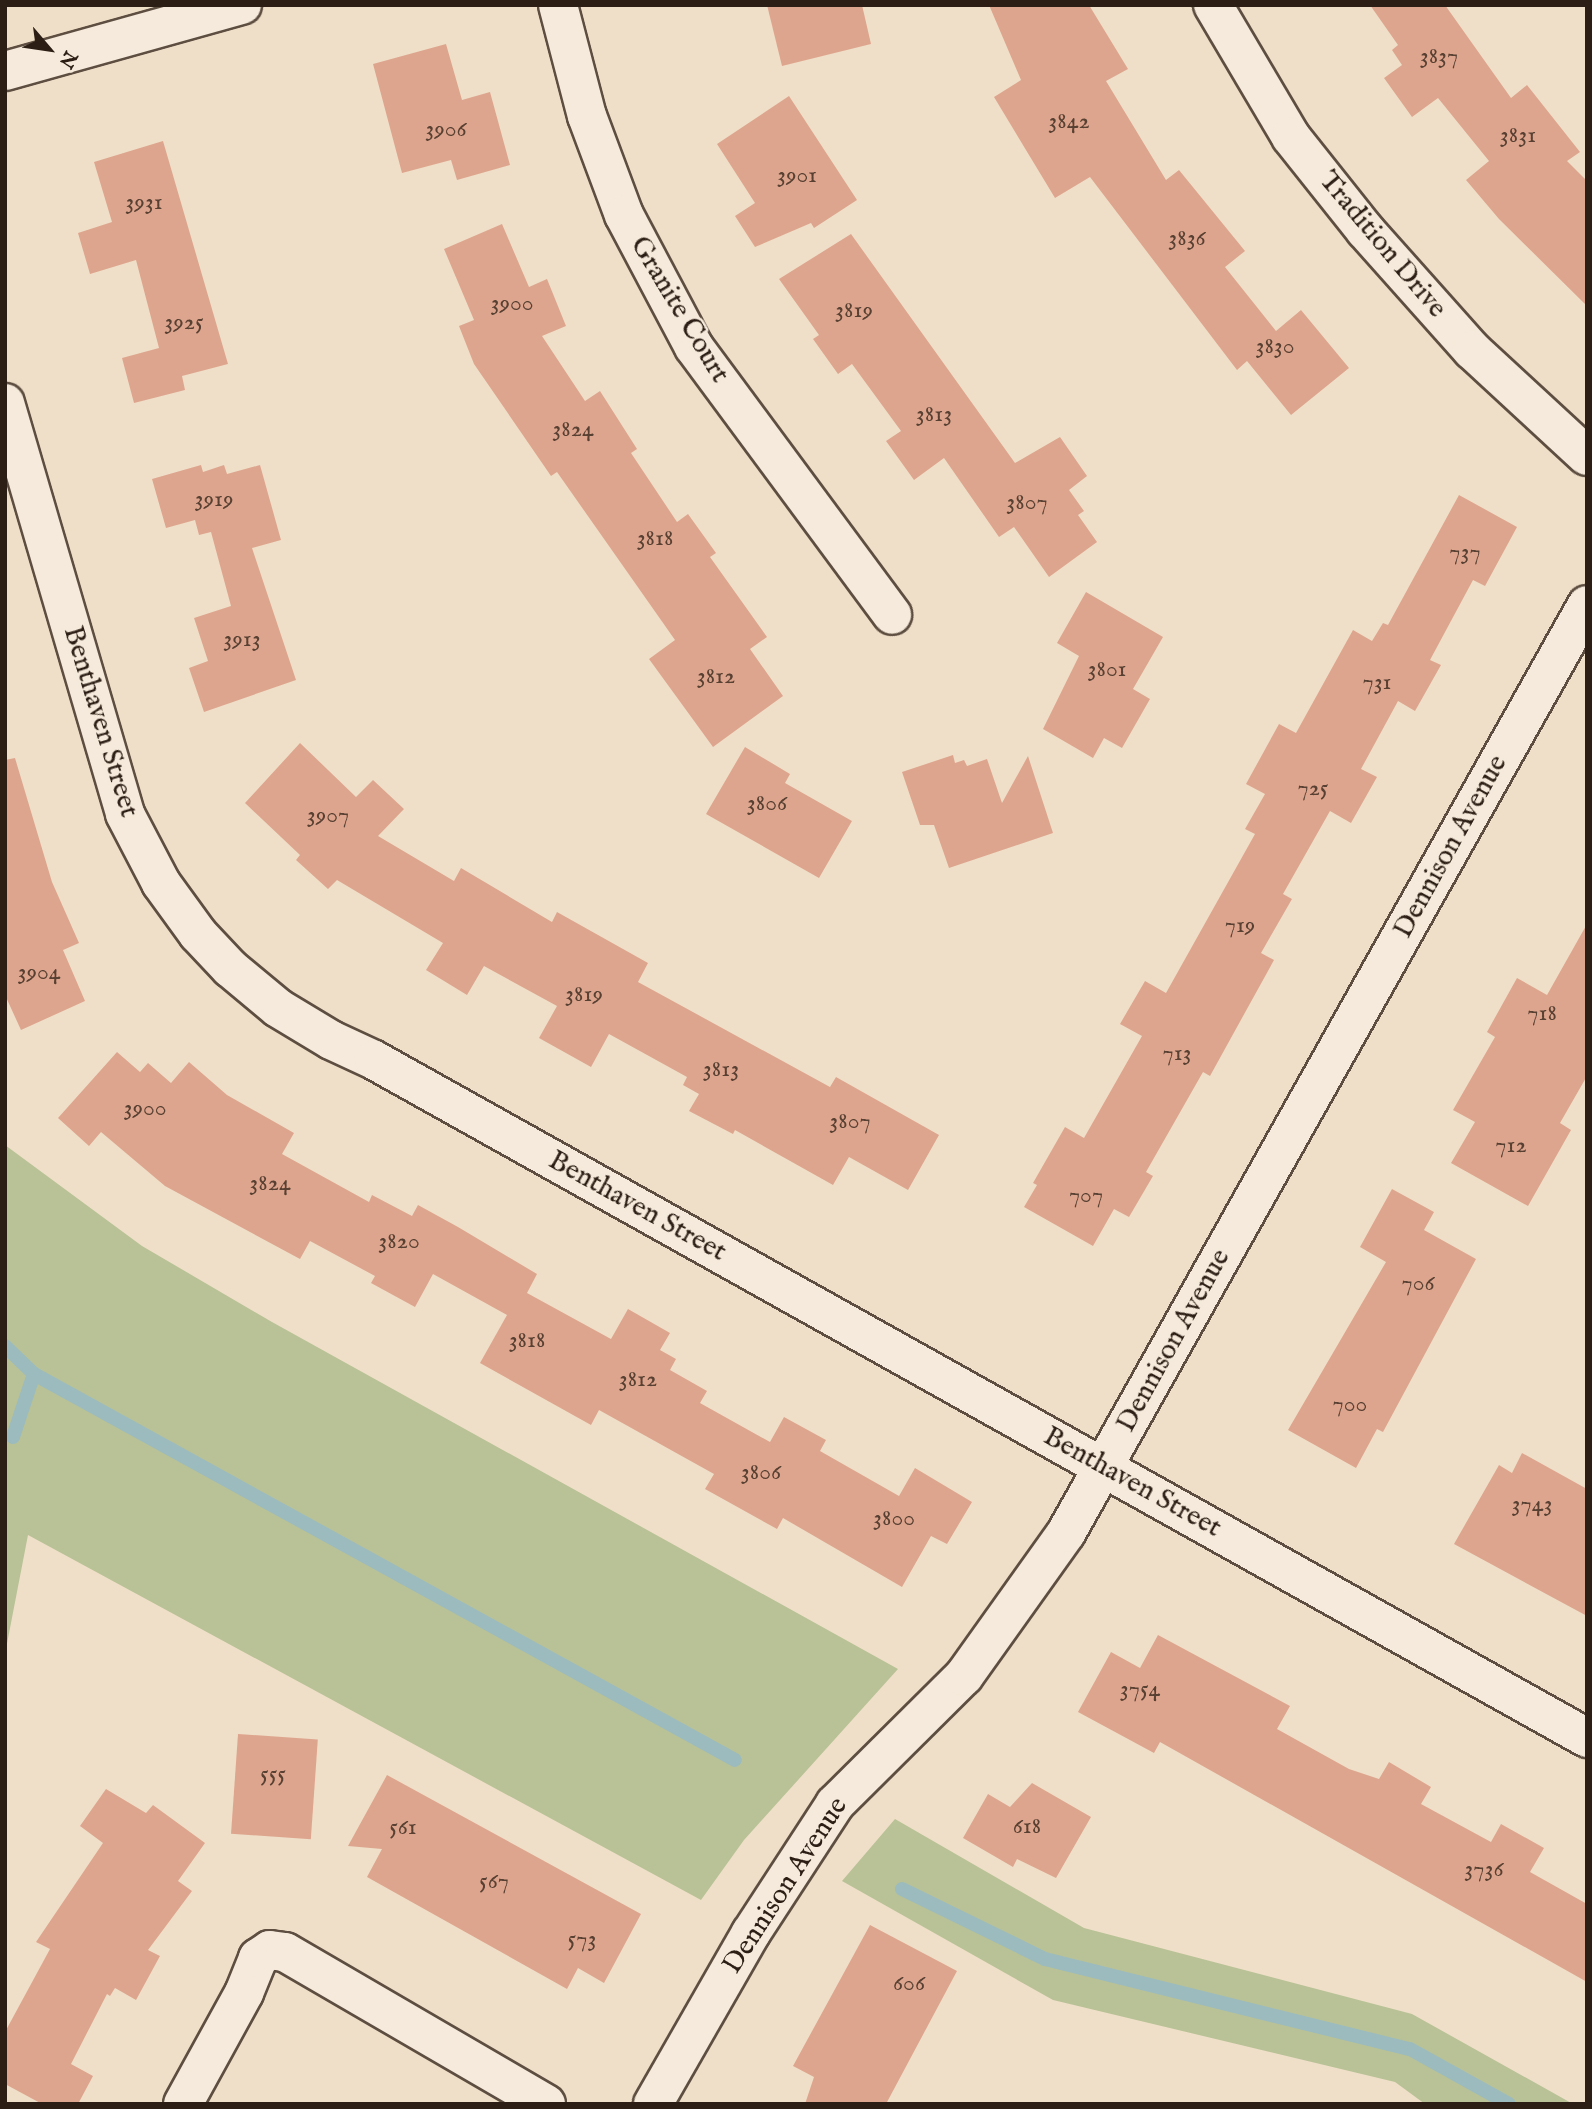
<!DOCTYPE html>
<style>
body{margin:0}
#map{position:relative;width:1592px;height:2109px;overflow:hidden;background:#efdfc8;font-family:"IM FELL English",serif}
div>[style]{position:absolute}
[style*='--x']{left:calc(var(--x)*1px);top:calc(var(--y)*1px);width:calc(var(--w)*1px);rotate:calc(var(--a)*1deg)}
.green>*{inset:0;background:#b9c296}
.stream>*{height:14px;margin:-7px;padding:0 7px;transform-origin:7px;border-radius:7px;background:#9cbbbe}
.building>*{inset:0;background:#dea58e;transform-origin:0 0}
.roads{filter:drop-shadow(2px 0 #5d4e41) drop-shadow(-2px 0 #5d4e41) drop-shadow(0 2px #5d4e41) drop-shadow(0 -2px #5d4e41)}
.minor>*{height:38px;margin:-19px;padding:0 19px;transform-origin:19px;border-radius:19px;background:#f5eadb}
span{translate:-50% -50%;white-space:nowrap;text-align:center;line-height:1.15;-webkit-text-stroke:5px #f5eadb;paint-order:stroke}
.number-label{font-size:24px;color:#584032}
.number-label span{-webkit-text-stroke-width:0}
.street-label{font-size:28px;color:#2c1e14}
.frame{position:absolute;inset:0;border:7px solid #2c1e14;pointer-events:none}
.north{position:absolute;left:14px;top:14px;width:70px;height:70px;-webkit-text-stroke:5px #f5eadb;paint-order:stroke;rotate:119deg;font-size:19px;font-weight:700;line-height:28px;text-align:center;color:#2c1e14}
.north::after{content:'';display:block;margin:auto;width:24px;height:32px;background:#2c1e14;clip-path:polygon(50% 0,100% 100%,50% 72%,0 100%)}
</style>
<div id="map">
<div class="green">
<div style="clip-path:polygon(5px 1145px,142px 1246px,272px 1322px,898px 1669px,744px 1840px,701px 1900px,28px 1535px,5px 1654px)"></div>
<div style="clip-path:polygon(895px 1819px,1084px 1928px,1412px 2014px,1573px 2104px,1425px 2104px,1395px 2082px,1053px 2000px,842px 1881px)"></div>
</div>
<div class="stream">
<div style="--x:5;--y:1346;--w:40;--a:44"></div>
<div style="--x:34;--y:1374;--w:800;--a:28.84"></div>
<div style="--x:13;--y:1437;--w:66;--a:-71.6"></div>
<div style="--x:902;--y:1889;--w:159;--a:26.1"></div>
<div style="--x:1045;--y:1959;--w:376;--a:13.9"></div>
<div style="--x:1410;--y:2049;--w:113;--a:29.1"></div>
</div>
<div class="building">
<div style="clip-path:polygon(767px 5px,862px 5px,871px 44px,782px 66px)"></div>
<div style="clip-path:polygon(989px 5px,1089px 5px,1128px 69px,1106px 81px,1166px 180px,1179px 170px,1245px 251px,1225px 267px,1276px 331px,1301px 310px,1349px 368px,1291px 415px,1247px 361px,1237px 370px,1090px 177px,1055px 198px,994px 97px,1021px 80px)"></div>
<div style="clip-path:polygon(1370px 5px,1445px 5px,1511px 98px,1527px 85px,1580px 152px,1567px 161px,1587px 181px,1587px 306px,1499px 219px,1466px 180px,1489px 161px,1438px 98px,1412px 117px,1384px 78px,1402px 65px,1392px 50px,1398px 45px)"></div>
<div style="clip-path:polygon(446px 44px,462px 100px,490px 92px,510px 165px,457px 180px,451px 160px,402px 173px,373px 64px)"></div>
<div style="clip-path:polygon(789px 96px,857px 200px,814px 228px,811px 223px,755px 247px,735px 216px,755px 203px,717px 144px)"></div>
<div style="clip-path:polygon(163px 141px,228px 364px,182px 376px,185px 390px,134px 403px,122px 358px,159px 348px,136px 260px,90px 274px,78px 233px,112px 222px,94px 162px)"></div>
<div style="clip-path:polygon(502px 224px,529px 287px,547px 279px,566px 326px,542px 336px,585px 401px,600px 391px,637px 449px,631px 453px,677px 522px,688px 514px,716px 553px,710px 557px,767px 637px,750px 649px,783px 696px,713px 747px,649px 659px,675px 640px,557px 472px,551px 476px,474px 364px,459px 326px,474px 320px,444px 249px)"></div>
<div style="clip-path:polygon(851px 234px,1015px 463px,1060px 437px,1087px 476px,1069px 490px,1084px 511px,1078px 515px,1097px 542px,1049px 577px,1014px 527px,999px 537px,944px 458px,914px 480px,886px 441px,901px 431px,852px 364px,838px 374px,813px 339px,819px 335px,779px 279px)"></div>
<div style="clip-path:polygon(201px 465px,203px 472px,224px 465px,227px 474px,260px 465px,281px 540px,252px 548px,296px 680px,204px 712px,189px 668px,208px 661px,194px 618px,231px 606px,211px 532px,199px 535px,195px 520px,166px 528px,152px 479px)"></div>
<div style="clip-path:polygon(1459px 495px,1517px 527px,1485px 586px,1473px 580px,1430px 660px,1441px 665px,1415px 711px,1398px 701px,1361px 769px,1377px 777px,1351px 823px,1330px 811px,1283px 894px,1292px 899px,1261px 953px,1274px 960px,1210px 1076px,1203px 1072px,1146px 1172px,1153px 1176px,1129px 1217px,1114px 1209px,1093px 1246px,1024px 1207px,1037px 1185px,1033px 1183px,1065px 1127px,1084px 1138px,1142px 1036px,1120px 1024px,1145px 981px,1166px 993px,1255px 834px,1245px 829px,1265px 794px,1246px 784px,1279px 724px,1296px 733px,1353px 630px,1372px 641px,1383px 623px,1388px 625px)"></div>
<div style="clip-path:polygon(1086px 592px,1163px 637px,1133px 689px,1150px 699px,1122px 748px,1104px 738px,1093px 758px,1043px 729px,1079px 656px,1057px 643px)"></div>
<div style="clip-path:polygon(300px 743px,356px 797px,373px 780px,404px 809px,378px 836px,454px 881px,461px 868px,552px 922px,557px 912px,648px 963px,638px 982px,830px 1087px,836px 1077px,939px 1135px,908px 1190px,849px 1157px,833px 1185px,735px 1130px,733px 1134px,689px 1111px,699px 1094px,683px 1085px,687px 1077px,609px 1034px,591px 1067px,539px 1038px,557px 1006px,484px 966px,467px 995px,426px 970px,443px 943px,337px 880px,328px 889px,296px 860px,300px 855px,245px 803px)"></div>
<div style="clip-path:polygon(745px 747px,790px 774px,785px 783px,852px 821px,819px 878px,706px 814px)"></div>
<div style="clip-path:polygon(953px 755px,955px 763px,964px 760px,967px 766px,987px 759px,1002px 803px,1028px 756px,1053px 833px,949px 868px,934px 825px,920px 825px,902px 772px)"></div>
<div style="clip-path:polygon(15px 758px,52px 882px,79px 943px,63px 950px,85px 1001px,21px 1030px,5px 995px,5px 760px)"></div>
<div style="clip-path:polygon(1587px 924px,1587px 1076px,1560px 1123px,1571px 1130px,1528px 1206px,1451px 1163px,1475px 1122px,1453px 1110px,1495px 1037px,1487px 1032px,1517px 978px,1547px 995px)"></div>
<div style="clip-path:polygon(117px 1052px,140px 1072px,148px 1063px,171px 1083px,189px 1062px,227px 1095px,294px 1133px,282px 1154px,369px 1202px,372px 1195px,412px 1216px,418px 1205px,458px 1227px,537px 1274px,527px 1293px,611px 1339px,628px 1309px,670px 1333px,660px 1350px,676px 1359px,670px 1370px,707px 1391px,700px 1403px,770px 1442px,784px 1417px,826px 1440px,820px 1451px,899px 1496px,915px 1468px,972px 1502px,947px 1544px,931px 1536px,902px 1587px,783px 1518px,777px 1529px,705px 1489px,714px 1474px,599px 1410px,591px 1425px,480px 1363px,507px 1315px,433px 1274px,415px 1307px,371px 1283px,375px 1276px,310px 1241px,300px 1259px,165px 1186px,101px 1132px,89px 1146px,58px 1118px)"></div>
<div style="clip-path:polygon(1392px 1189px,1434px 1212px,1424px 1230px,1476px 1259px,1383px 1432px,1377px 1429px,1356px 1468px,1288px 1430px,1386px 1262px,1360px 1247px)"></div>
<div style="clip-path:polygon(1522px 1453px,1587px 1489px,1587px 1616px,1454px 1544px,1499px 1465px,1512px 1473px)"></div>
<div style="clip-path:polygon(1158px 1635px,1290px 1706px,1277px 1729px,1349px 1769px,1379px 1779px,1389px 1762px,1431px 1787px,1421px 1804px,1491px 1842px,1501px 1824px,1544px 1848px,1530px 1872px,1587px 1904px,1587px 1982px,1160px 1742px,1154px 1753px,1078px 1712px,1111px 1652px,1140px 1668px)"></div>
<div style="left:238px;top:1734px;width:80px;height:100px;rotate:4deg"></div>
<div style="clip-path:polygon(387px 1775px,641px 1914px,604px 1983px,578px 1968px,567px 1989px,367px 1877px,382px 1849px,348px 1846px)"></div>
<div style="clip-path:polygon(1032px 1783px,1091px 1817px,1056px 1878px,1017px 1859px,1013px 1867px,963px 1838px,988px 1794px,1010px 1807px)"></div>
<div style="clip-path:polygon(106px 1789px,146px 1813px,153px 1805px,205px 1843px,178px 1881px,192px 1891px,148px 1950px,160px 1956px,136px 2000px,115px 1988px,110px 1996px,107px 1994px,71px 2064px,93px 2076px,78px 2104px,42px 2104px,5px 2084px,5px 2032px,50px 1949px,36px 1942px,103px 1843px,80px 1826px)"></div>
<div style="clip-path:polygon(870px 1925px,957px 1971px,886px 2104px,805px 2104px,814px 2077px,793px 2066px)"></div>
</div>
<div class="roads">
<div class="minor">
<div style="--x:558;--y:5;--w:115;--a:75.4"></div>
<div style="--x:587;--y:116;--w:106;--a:69.5"></div>
<div style="--x:624;--y:215;--w:149;--a:62.1"></div>
<div style="--x:694;--y:347;--w:333;--a:53.5"></div>
<div style="--x:1213;--y:5;--w:153;--a:59.4"></div>
<div style="--x:1291;--y:137;--w:119;--a:51.5"></div>
<div style="--x:1365;--y:230;--w:161;--a:48.3"></div>
<div style="--x:1472;--y:350;--w:156;--a:42.7"></div>
<div style="--x:5;--y:71;--w:246;--a:-15.6"></div>
<div style="--x:5;--y:403;--w:428;--a:73.7"></div>
<div style="--x:125;--y:814;--w:78;--a:62.4"></div>
<div style="--x:161;--y:883;--w:63;--a:54"></div>
<div style="--x:198;--y:934;--w:47;--a:46.7"></div>
<div style="--x:230;--y:968;--w:62;--a:39.8"></div>
<div style="--x:278;--y:1008;--w:62;--a:31.1"></div>
<div style="--x:331;--y:1040;--w:47;--a:24.9"></div>
<div style="--x:374;--y:1060;--w:1390;--a:29.2"></div>
<div style="--x:183;--y:2104;--w:127;--a:-61.2"></div>
<div style="--x:244;--y:1993;--w:38;--a:-68"></div>
<div style="--x:258;--y:1958;--w:14;--a:-34"></div>
<div style="--x:270;--y:1950;--w:15;--a:8"></div>
<div style="--x:285;--y:1952;--w:302;--a:30.2"></div>
<div style="--x:653;--y:2104;--w:197;--a:-60.2"></div>
<div style="--x:751;--y:1933;--w:154;--a:-56.9"></div>
<div style="--x:835;--y:1804;--w:182;--a:-44.8"></div>
<div style="--x:964;--y:1676;--w:176;--a:-54.5"></div>
<div style="--x:1066;--y:1533;--w:1064;--a:-60.69"></div>
</div>
</div>
<div class="number-label">
<span style="left:1439px;top:57px">3837</span>
<span style="left:1069px;top:122px">3842</span>
<span style="left:446px;top:130px">3906</span>
<span style="left:1518px;top:136px">3831</span>
<span style="left:797px;top:176px">3901</span>
<span style="left:144px;top:203px">3931</span>
<span style="left:1187px;top:239px">3836</span>
<span style="left:512px;top:304px">3900</span>
<span style="left:854px;top:311px">3819</span>
<span style="left:184px;top:323px">3925</span>
<span style="left:1275px;top:347px">3830</span>
<span style="left:934px;top:415px">3813</span>
<span style="left:573px;top:430px">3824</span>
<span style="left:214px;top:500px">3919</span>
<span style="left:1027px;top:503px">3807</span>
<span style="left:655px;top:539px">3818</span>
<span style="left:1465px;top:553px">737</span>
<span style="left:242px;top:640px">3913</span>
<span style="left:1107px;top:670px">3801</span>
<span style="left:716px;top:677px">3812</span>
<span style="left:1377px;top:683px">731</span>
<span style="left:1313px;top:789px">725</span>
<span style="left:767px;top:804px">3806</span>
<span style="left:328px;top:816px">3907</span>
<span style="left:1240px;top:926px">719</span>
<span style="left:39px;top:973px">3904</span>
<span style="left:584px;top:995px">3819</span>
<span style="left:1542px;top:1014px">718</span>
<span style="left:1177px;top:1054px">713</span>
<span style="left:721px;top:1070px">3813</span>
<span style="left:145px;top:1109px">3900</span>
<span style="left:850px;top:1122px">3807</span>
<span style="left:1511px;top:1146px">712</span>
<span style="left:270px;top:1184px">3824</span>
<span style="left:1086px;top:1196px">707</span>
<span style="left:399px;top:1242px">3820</span>
<span style="left:1418px;top:1284px">706</span>
<span style="left:527px;top:1341px">3818</span>
<span style="left:638px;top:1380px">3812</span>
<span style="left:1350px;top:1405px">700</span>
<span style="left:761px;top:1473px">3806</span>
<span style="left:1532px;top:1505px">3743</span>
<span style="left:894px;top:1519px">3800</span>
<span style="left:1140px;top:1690px">3754</span>
<span style="left:273px;top:1775px">555</span>
<span style="left:1027px;top:1827px">618</span>
<span style="left:403px;top:1828px">561</span>
<span style="left:1484px;top:1870px">3736</span>
<span style="left:494px;top:1882px">567</span>
<span style="left:582px;top:1940px">573</span>
<span style="left:909px;top:1984px">606</span>
</div>
<div class="street-label">
<span style="left:1382px;top:245px;rotate:50deg">Tradition Drive</span>
<span style="left:679px;top:310px;rotate:59deg">Granite Court</span>
<span style="left:100px;top:722px;rotate:73deg">Benthaven Street</span>
<span style="left:1451px;top:847px;rotate:-61deg">Dennison Avenue</span>
<span style="left:637px;top:1207px;rotate:29deg">Benthaven Street</span>
<span style="left:1174px;top:1341px;rotate:-61deg">Dennison Avenue</span>
<span style="left:1132px;top:1483px;rotate:29deg">Benthaven Street</span>
<span style="left:786px;top:1886px;rotate:-57deg">Dennison Avenue</span>
</div>
<div class="frame"></div>
<div class="north">N</div>
</div>
